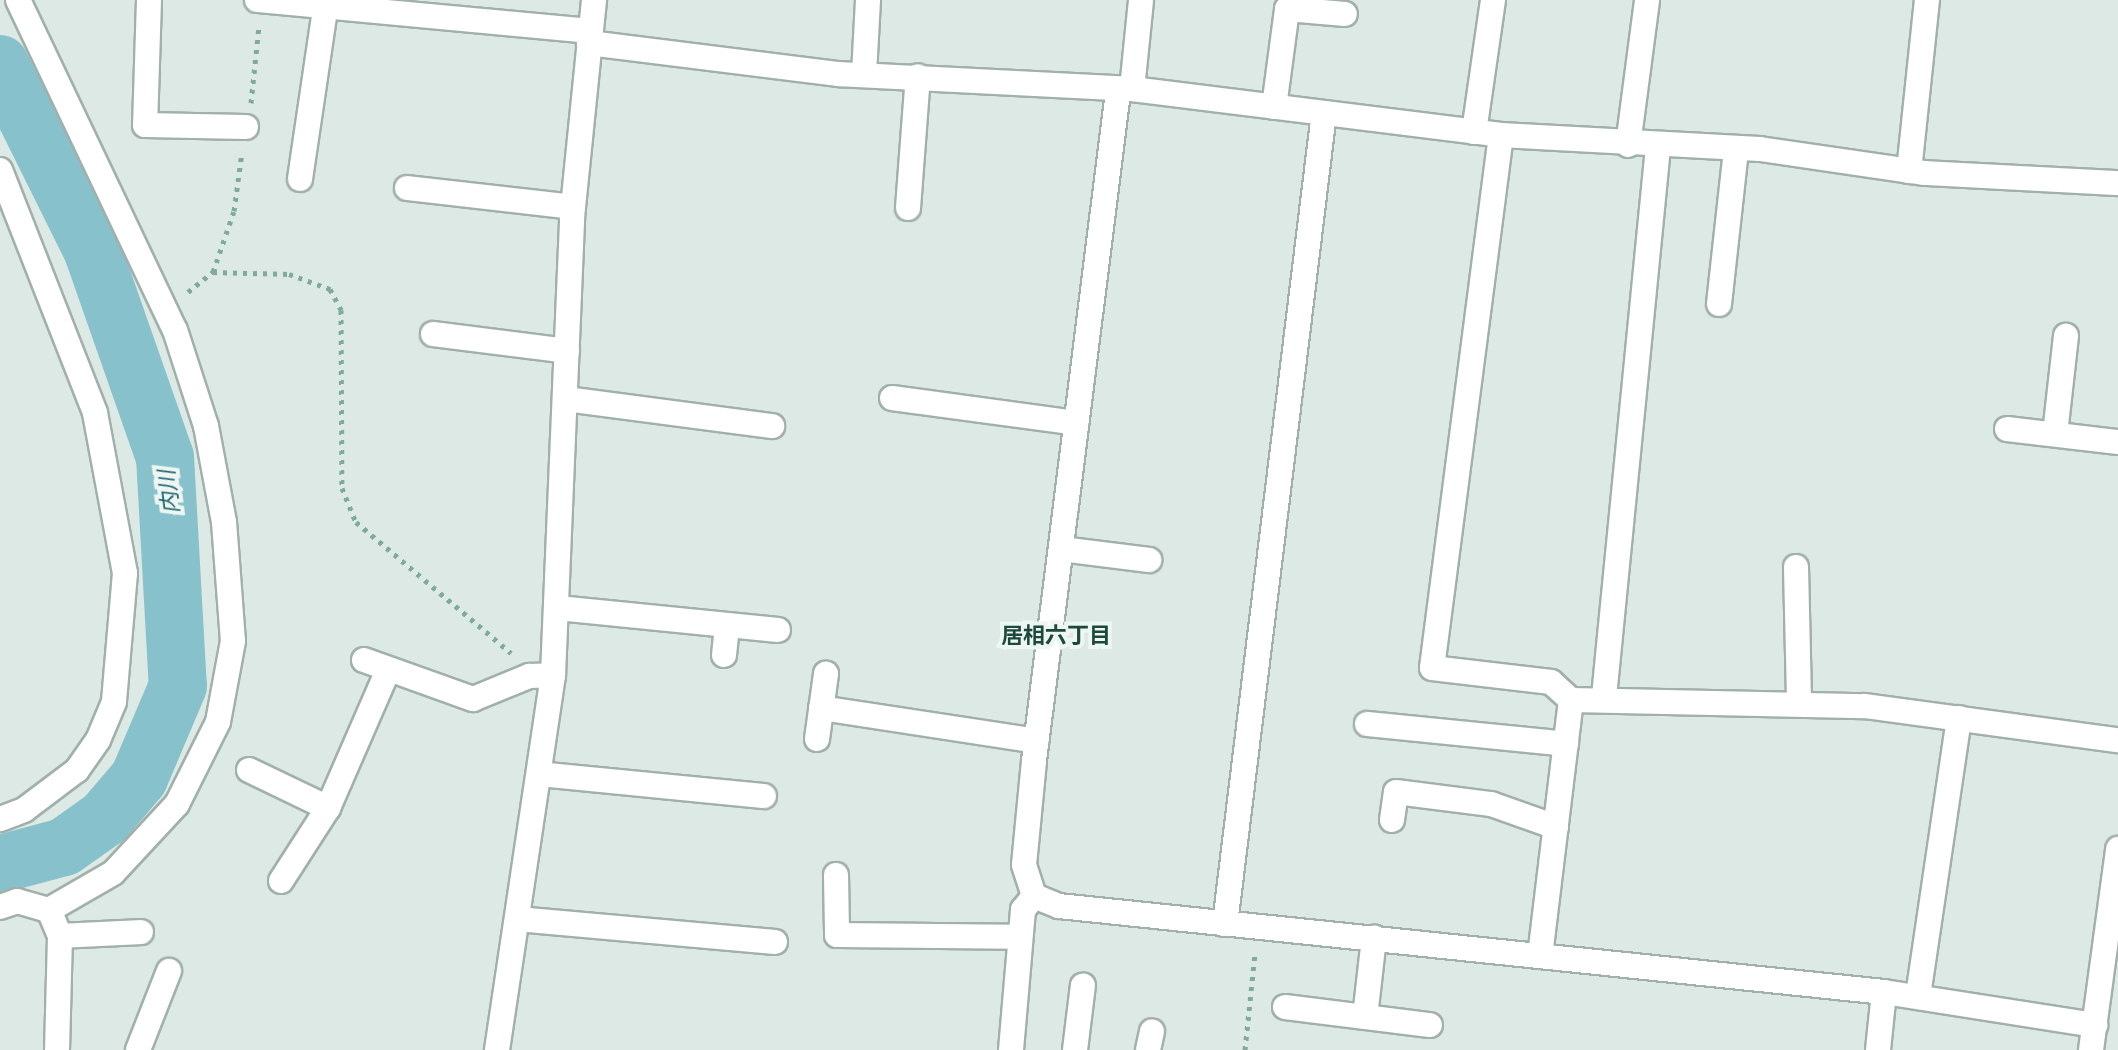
<!DOCTYPE html>
<meta charset="utf-8">
<style>
body{margin:0}
#map{position:relative;width:2118px;height:1050px;overflow:hidden;background:#dde9e4;font-family:Manrope,"Noto Sans JP",sans-serif}
div>[style]{position:absolute}
[style*='--x']{left:calc(var(--x)*1px);top:calc(var(--y)*1px);width:calc(var(--w)*1px);rotate:calc(var(--a)*1deg)}
.river>*{height:58px;margin:-29px;padding:0 29px;transform-origin:29px;border-radius:29px;background:#87c2cc}
.path>*{height:5px;margin-top:-2.5px;transform-origin:0;background:repeating-linear-gradient(90deg,#7fab9d 0 4px,transparent 0 10px)}
.roads{filter:drop-shadow(2px 0 #a1b0ab) drop-shadow(-2px 0 #a1b0ab) drop-shadow(0 2px #a1b0ab) drop-shadow(0 -2px #a1b0ab)}
.street>*{height:24px;margin:-12px;padding:0 12px;transform-origin:12px;border-radius:12px;background:#fff}
span{translate:-50% -50%;white-space:nowrap;text-align:center;line-height:1.15;-webkit-text-stroke:8px #edf6f1;paint-order:stroke}
.water-label{font-size:22px;color:#1d6270;font-style:italic}
.neighbourhood-label{font-size:22px;color:#1d483d;font-weight:700}
</style>
<div id="map">
<div class="river">
<div style="--x:0;--y:64;--w:207;--a:63.6"></div>
<div style="--x:92;--y:249;--w:220;--a:70.7"></div>
<div style="--x:165;--y:457;--w:229;--a:86.8"></div>
<div style="--x:178;--y:686;--w:100;--a:113"></div>
<div style="--x:139;--y:778;--w:52;--a:130.4"></div>
<div style="--x:105;--y:818;--w:50;--a:144.7"></div>
<div style="--x:64;--y:847;--w:66;--a:165.1"></div>
</div>
<div class="path">
<div style="--x:251;--y:103;--w:78;--a:-84.1"></div>
<div style="--x:213;--y:272;--w:65;--a:-71"></div>
<div style="--x:234;--y:211;--w:60;--a:-82.3"></div>
<div style="--x:188;--y:292;--w:32;--a:-39"></div>
<div style="--x:213;--y:272;--w:76;--a:1.5"></div>
<div style="--x:289;--y:274;--w:44;--a:20.1"></div>
<div style="--x:330;--y:289;--w:24;--a:62"></div>
<div style="--x:341;--y:310;--w:178;--a:89.7"></div>
<div style="--x:342;--y:488;--w:37;--a:68"></div>
<div style="--x:356;--y:522;--w:203;--a:40.2"></div>
<div style="--x:1245;--y:1050;--w:97;--a:-84.1"></div>
</div>
<div class="roads">
<div class="street">
<div style="--x:18;--y:0;--w:365;--a:64.6"></div>
<div style="--x:175;--y:330;--w:101;--a:72.1"></div>
<div style="--x:206;--y:426;--w:98;--a:79.4"></div>
<div style="--x:224;--y:522;--w:119;--a:85.7"></div>
<div style="--x:233;--y:641;--w:82;--a:100.5"></div>
<div style="--x:218;--y:722;--w:92;--a:116.6"></div>
<div style="--x:177;--y:804;--w:94;--a:132.8"></div>
<div style="--x:113;--y:873;--w:74;--a:150"></div>
<div style="--x:149;--y:0;--w:125;--a:91.8"></div>
<div style="--x:145;--y:125;--w:101;--a:1.1"></div>
<div style="--x:257;--y:0;--w:334;--a:5.3"></div>
<div style="--x:589;--y:43;--w:252;--a:7.1"></div>
<div style="--x:839;--y:74;--w:293;--a:2.9"></div>
<div style="--x:1132;--y:89;--w:372;--a:7.1"></div>
<div style="--x:1501;--y:135;--w:259;--a:3.1"></div>
<div style="--x:1760;--y:149;--w:167;--a:8.3"></div>
<div style="--x:1925;--y:173;--w:193;--a:3"></div>
<div style="--x:864;--y:74;--w:74;--a:-86.9"></div>
<div style="--x:1132;--y:89;--w:89;--a:-84.2"></div>
<div style="--x:1118;--y:92;--w:674;--a:97.16"></div>
<div style="--x:1034;--y:761;--w:104;--a:95.5"></div>
<div style="--x:1024;--y:865;--w:33;--a:72"></div>
<div style="--x:1034;--y:896;--w:27;--a:22"></div>
<div style="--x:1059;--y:906;--w:829;--a:5.95"></div>
<div style="--x:1884;--y:992;--w:214;--a:8.9"></div>
<div style="--x:1274;--y:107;--w:99;--a:-82.4"></div>
<div style="--x:1287;--y:9;--w:58;--a:4.9"></div>
<div style="--x:1474;--y:132;--w:133;--a:-81.8"></div>
<div style="--x:1501;--y:135;--w:537;--a:97.38"></div>
<div style="--x:1432;--y:668;--w:120;--a:6.7"></div>
<div style="--x:1551;--y:682;--w:27;--a:42"></div>
<div style="--x:1571;--y:700;--w:294;--a:1.2"></div>
<div style="--x:1865;--y:706;--w:255;--a:7.7"></div>
<div style="--x:1628;--y:145;--w:146;--a:-82.5"></div>
<div style="--x:0;--y:170;--w:261;--a:68.6"></div>
<div style="--x:95;--y:413;--w:163;--a:79.4"></div>
<div style="--x:125;--y:573;--w:129;--a:94.9"></div>
<div style="--x:114;--y:702;--w:41;--a:112.8"></div>
<div style="--x:98;--y:740;--w:37;--a:125"></div>
<div style="--x:77;--y:770;--w:66;--a:143"></div>
<div style="--x:24;--y:810;--w:26;--a:159"></div>
<div style="--x:1909;--y:171;--w:172;--a:-84"></div>
<div style="--x:300;--y:179;--w:171;--a:-81.6"></div>
<div style="--x:407;--y:188;--w:167;--a:6.5"></div>
<div style="--x:908;--y:208;--w:132;--a:-85.7"></div>
<div style="--x:1719;--y:304;--w:156;--a:-83.7"></div>
<div style="--x:433;--y:334;--w:135;--a:7.2"></div>
<div style="--x:892;--y:398;--w:186;--a:7.7"></div>
<div style="--x:566;--y:399;--w:208;--a:7.5"></div>
<div style="--x:2007;--y:429;--w:112;--a:6.7"></div>
<div style="--x:2055;--y:434;--w:99;--a:-83.6"></div>
<div style="--x:1061;--y:549;--w:89;--a:7.1"></div>
<div style="--x:1796;--y:567;--w:137;--a:88.7"></div>
<div style="--x:558;--y:608;--w:221;--a:5.7"></div>
<div style="--x:724;--y:655;--w:30;--a:-84"></div>
<div style="--x:364;--y:660;--w:116;--a:19.7"></div>
<div style="--x:473;--y:699;--w:61;--a:-22.3"></div>
<div style="--x:529;--y:676;--w:24;--a:-2"></div>
<div style="--x:1604;--y:697;--w:553;--a:-84.39"></div>
<div style="--x:821;--y:708;--w:218;--a:8.7"></div>
<div style="--x:1367;--y:724;--w:200;--a:5.7"></div>
<div style="--x:817;--y:739;--w:66;--a:-82.1"></div>
<div style="--x:249;--y:770;--w:88;--a:25.7"></div>
<div style="--x:539;--y:774;--w:226;--a:5.6"></div>
<div style="--x:1392;--y:820;--w:28;--a:-82"></div>
<div style="--x:1396;--y:792;--w:96;--a:7.2"></div>
<div style="--x:1491;--y:804;--w:69;--a:19.5"></div>
<div style="--x:836;--y:875;--w:60;--a:89"></div>
<div style="--x:837;--y:935;--w:183;--a:0.6"></div>
<div style="--x:281;--y:881;--w:87;--a:-57.2"></div>
<div style="--x:328;--y:808;--w:150;--a:-66.5"></div>
<div style="--x:0;--y:907;--w:18;--a:-19"></div>
<div style="--x:17;--y:901;--w:33;--a:16"></div>
<div style="--x:49;--y:910;--w:28;--a:67"></div>
<div style="--x:60;--y:936;--w:114;--a:91.5"></div>
<div style="--x:517;--y:919;--w:259;--a:5.1"></div>
<div style="--x:1225;--y:924;--w:817;--a:-83.04"></div>
<div style="--x:60;--y:936;--w:81;--a:-2.8"></div>
<div style="--x:1540;--y:956;--w:258;--a:-83.1"></div>
<div style="--x:1918;--y:996;--w:281;--a:-81.6"></div>
<div style="--x:1285;--y:1007;--w:146;--a:7.1"></div>
<div style="--x:1365;--y:1017;--w:80;--a:-83.5"></div>
<div style="--x:138;--y:1050;--w:85;--a:-68.6"></div>
<div style="--x:497;--y:1050;--w:379;--a:-81.5"></div>
<div style="--x:553;--y:675;--w:458;--a:-87.6"></div>
<div style="--x:572;--y:217;--w:218;--a:-84.2"></div>
<div style="--x:1011;--y:1050;--w:141;--a:-85.1"></div>
<div style="--x:1023;--y:910;--w:18;--a:-52"></div>
<div style="--x:1075;--y:1050;--w:65;--a:-83"></div>
<div style="--x:1148;--y:1050;--w:19;--a:-78"></div>
<div style="--x:1878;--y:1050;--w:58;--a:-84.1"></div>
<div style="--x:2091;--y:1050;--w:203;--a:-82.3"></div>
</div>
</div>
<div class="water-label">
<span style="left:169px;top:492px;rotate:-97deg">内川</span>
</div>
<div class="neighbourhood-label">
<span style="left:1056px;top:636px">居相六丁目</span>
</div>
</div>
